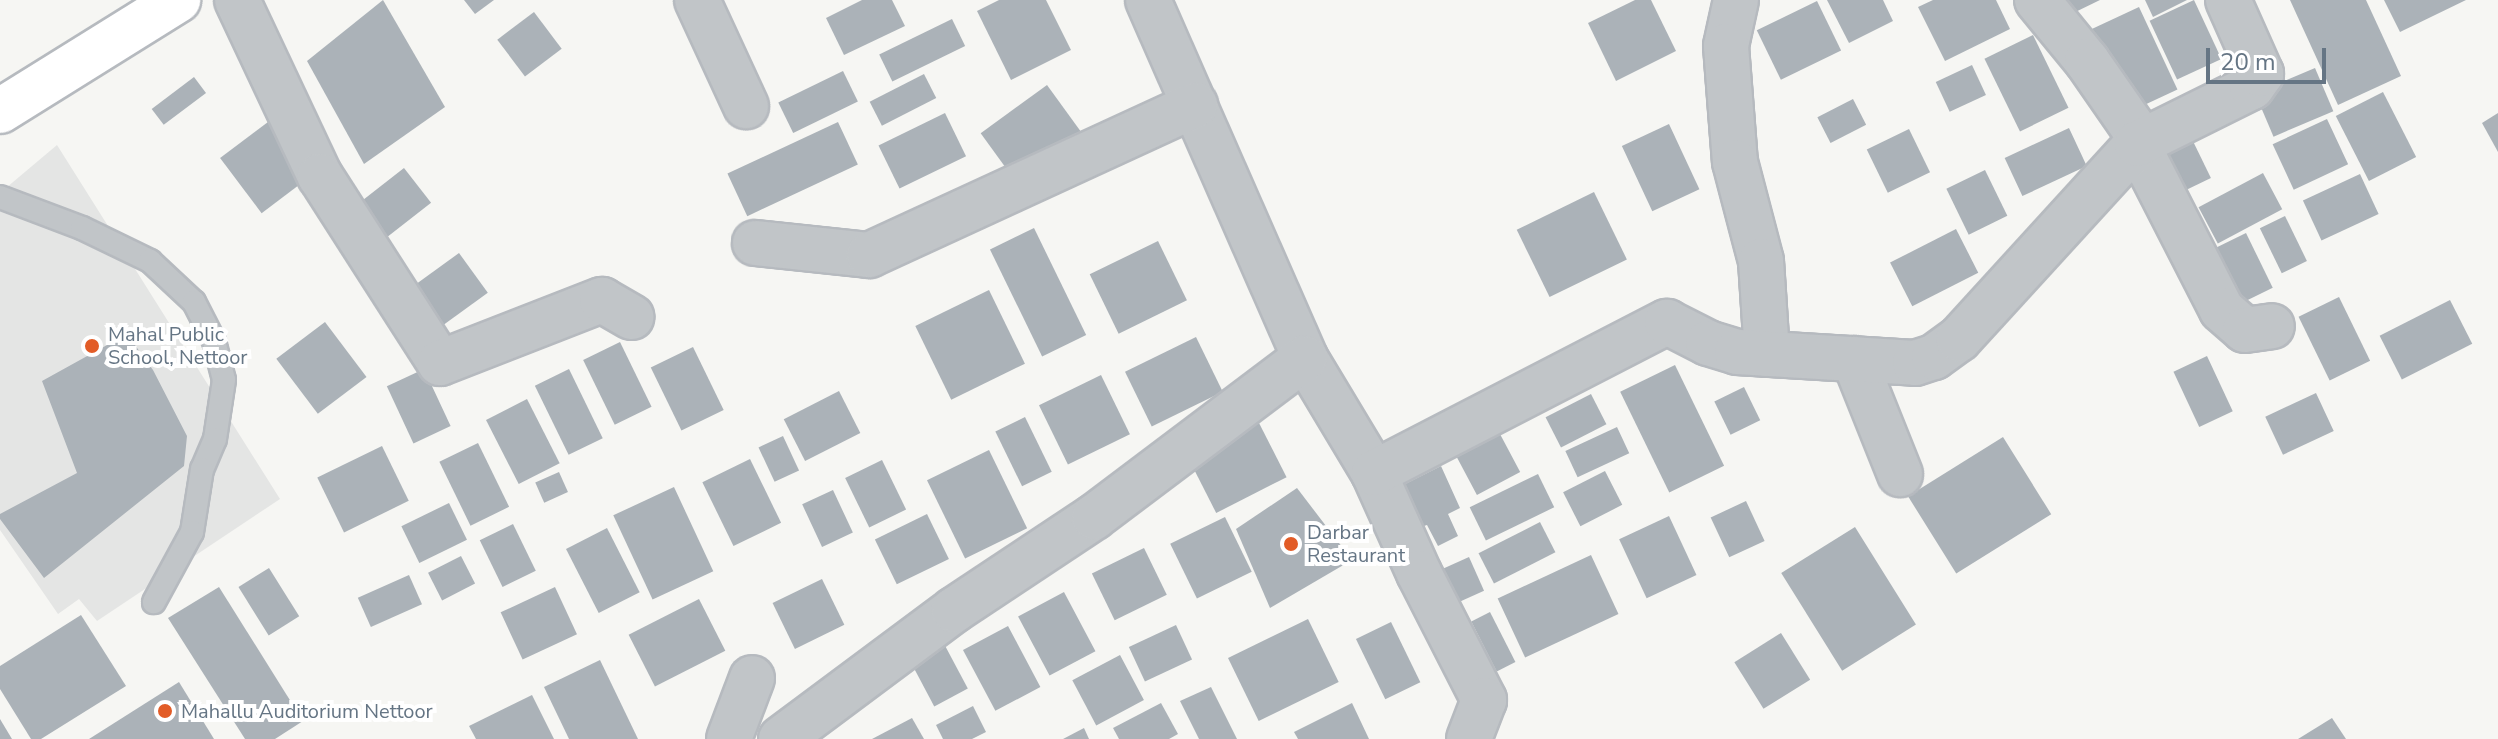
<!DOCTYPE html>
<style>
body{margin:0}
#map{position:relative;width:2498px;height:739px;overflow:hidden;background:#f6f6f3;font-family:"Nunito Sans",sans-serif}
div>[style]{position:absolute}
[style*='--x']{left:calc(var(--x)*1px);top:calc(var(--y)*1px);width:calc(var(--w)*1px);rotate:calc(var(--a)*1deg)}
.built>*{inset:0;background:#e4e5e4}
.building>*{inset:0;background:#abb2b8;transform-origin:0 0}
.roads{filter:drop-shadow(2px 0 #b6babf) drop-shadow(-2px 0 #b6babf) drop-shadow(0 2px #b6babf) drop-shadow(0 -2px #b6babf)}
.lane>*{height:22px;margin:-11px;padding:0 11px;transform-origin:11px;border-radius:11px;background:#c1c5c8}
.street>*{height:44px;margin:-22px;padding:0 22px;transform-origin:22px;border-radius:22px;background:#c1c5c8}
.secondary>*{height:44px;margin:-22px;padding:0 22px;transform-origin:22px;border-radius:22px;background:#fff}
.dots>*{width:22px;height:22px;translate:-50% -50%;box-sizing:border-box;border:4px solid #fff;border-radius:50%}
span{translate:-50% -50%;white-space:nowrap;text-align:center;line-height:1.15;-webkit-text-stroke:8px #fff;paint-order:stroke}
.poi-label{font-size:20px;color:#657584}
.left{translate:0 -50%;text-align:left}
.scale{position:absolute;left:2206px;top:48px;width:120px;height:36px;box-sizing:border-box;border:4px solid #657584;border-top:0;padding-left:10px;font-size:24px;line-height:28px;white-space:nowrap;color:#657584;-webkit-text-stroke:6px #fff;paint-order:stroke}
</style>
<div id="map">
<div class="built">
<div style="clip-path:polygon(57px 145px,280px 499px,97px 621px,79px 599px,58px 614px,0 530px,0 193px)"></div>
</div>
<div class="building">
<div style="clip-path:polygon(383px 0,445px 107px,364px 164px,307px 61px)"></div>
<div style="clip-path:polygon(464px 0,494px 0,475px 14px)"></div>
<div style="clip-path:polygon(862px 0,892px 0,905px 26px,844px 55px,826px 18px)"></div>
<div style="clip-path:polygon(999px 0,1046px 0,1071px 50px,1011px 80px,977px 11px)"></div>
<div style="clip-path:polygon(1635px 0,1651px 0,1676px 51px,1616px 81px,1588px 23px)"></div>
<div style="clip-path:polygon(1827px 0,1883px 0,1893px 21px,1849px 43px)"></div>
<div style="clip-path:polygon(1933px 0,1996px 0,2010px 29px,1945px 61px,1918px 7px)"></div>
<div style="clip-path:polygon(2051px 0,2100px 0,2061px 19px)"></div>
<div style="clip-path:polygon(2145px 0,2187px 0,2153px 17px)"></div>
<div style="left:2194px;top:0;width:65px;height:49px;rotate:65deg"></div>
<div style="clip-path:polygon(2290px 0,2366px 0,2401px 76px,2338px 105px)"></div>
<div style="clip-path:polygon(2384px 0,2466px 0,2400px 32px)"></div>
<div style="left:1817px;top:1px;width:55px;height:67px;rotate:64deg"></div>
<div style="left:2139px;top:7px;width:91px;height:55px;rotate:65deg"></div>
<div style="left:534px;top:12px;width:46px;height:46px;rotate:53deg"></div>
<div style="left:952px;top:19px;width:30px;height:81px;rotate:64deg"></div>
<div style="left:2033px;top:35px;width:81px;height:54px;rotate:64deg"></div>
<div style="left:1972px;top:65px;width:33px;height:40px;rotate:65deg"></div>
<div style="left:2315px;top:68px;width:47px;height:65px;rotate:67deg"></div>
<div style="left:843px;top:71px;width:34px;height:72px;rotate:64deg"></div>
<div style="left:924px;top:74px;width:27px;height:61px;rotate:63deg"></div>
<div style="left:194px;top:77px;width:20px;height:53px;rotate:53deg"></div>
<div style="left:1047px;top:85px;width:59px;height:82px;rotate:54deg"></div>
<div style="left:2383px;top:92px;width:73px;height:53px;rotate:63deg"></div>
<div style="left:1853px;top:99px;width:29px;height:40px;rotate:63deg"></div>
<div style="left:945px;top:113px;width:48px;height:74px;rotate:64deg"></div>
<div style="clip-path:polygon(2498px 113px,2498px 152px,2482px 123px)"></div>
<div style="left:2327px;top:119px;width:50px;height:60px;rotate:65deg"></div>
<div style="left:268px;top:122px;width:69px;height:60px;rotate:53deg"></div>
<div style="left:838px;top:122px;width:47px;height:122px;rotate:65deg"></div>
<div style="left:1669px;top:124px;width:72px;height:52px;rotate:65deg"></div>
<div style="left:2069px;top:128px;width:42px;height:71px;rotate:65deg"></div>
<div style="left:1909px;top:129px;width:48px;height:47px;rotate:64deg"></div>
<div style="left:2189px;top:133px;width:50px;height:34px;rotate:64deg"></div>
<div style="left:404px;top:168px;width:44px;height:63px;rotate:52deg"></div>
<div style="left:1985px;top:170px;width:51px;height:43px;rotate:64deg"></div>
<div style="left:2263px;top:173px;width:41px;height:73px;rotate:62deg"></div>
<div style="left:2360px;top:174px;width:44px;height:63px;rotate:65deg"></div>
<div style="left:1594px;top:192px;width:75px;height:86px;rotate:64deg"></div>
<div style="left:2285px;top:216px;width:50px;height:28px;rotate:64deg"></div>
<div style="left:1034px;top:228px;width:119px;height:49px;rotate:64deg"></div>
<div style="left:1956px;top:229px;width:49px;height:74px;rotate:63deg"></div>
<div style="left:2246px;top:233px;width:61px;height:46px;rotate:64deg"></div>
<div style="left:1158px;top:241px;width:66px;height:76px;rotate:64deg"></div>
<div style="left:459px;top:253px;width:49px;height:55px;rotate:54deg"></div>
<div style="left:989px;top:290px;width:82px;height:82px;rotate:64deg"></div>
<div style="left:2339px;top:297px;width:71px;height:45px;rotate:64deg"></div>
<div style="left:2450px;top:300px;width:49px;height:79px;rotate:63deg"></div>
<div style="left:325px;top:322px;width:69px;height:61px;rotate:53deg"></div>
<div style="clip-path:polygon(127px 334px,153px 370px,187px 436px,184px 466px,44px 578px,0 519px,0 514px,77px 473px,42px 381px)"></div>
<div style="left:1196px;top:337px;width:61px;height:79px;rotate:64deg"></div>
<div style="left:620px;top:342px;width:72px;height:41px;rotate:64deg"></div>
<div style="left:693px;top:347px;width:70px;height:47px;rotate:64deg"></div>
<div style="left:2207px;top:356px;width:61px;height:37px;rotate:65deg"></div>
<div style="left:1675px;top:365px;width:112px;height:61px;rotate:64deg"></div>
<div style="left:424px;top:369px;width:63px;height:41px;rotate:65deg"></div>
<div style="left:569px;top:369px;width:77px;height:38px;rotate:64deg"></div>
<div style="left:1101px;top:375px;width:66px;height:69px;rotate:64deg"></div>
<div style="left:1744px;top:387px;width:37px;height:33px;rotate:64deg"></div>
<div style="left:839px;top:391px;width:47px;height:62px;rotate:63deg"></div>
<div style="left:2316px;top:393px;width:42px;height:56px;rotate:65deg"></div>
<div style="left:1591px;top:394px;width:34px;height:51px;rotate:63deg"></div>
<div style="left:527px;top:399px;width:72px;height:46px;rotate:63deg"></div>
<div style="left:1025px;top:417px;width:61px;height:33px;rotate:64deg"></div>
<div style="left:1258px;top:421px;width:63px;height:79px;rotate:63deg"></div>
<div style="left:1617px;top:427px;width:29px;height:57px;rotate:65deg"></div>
<div style="left:1500px;top:434px;width:43px;height:49px;rotate:62deg"></div>
<div style="left:783px;top:436px;width:38px;height:27px;rotate:65deg"></div>
<div style="left:2003px;top:437px;width:91px;height:112px;rotate:58deg"></div>
<div style="left:478px;top:443px;width:71px;height:43px;rotate:64deg"></div>
<div style="left:382px;top:446px;width:61px;height:72px;rotate:64deg"></div>
<div style="left:989px;top:450px;width:87px;height:69px;rotate:64deg"></div>
<div style="left:750px;top:459px;width:71px;height:53px;rotate:64deg"></div>
<div style="left:882px;top:460px;width:55px;height:41px;rotate:64deg"></div>
<div style="clip-path:polygon(1441px 466px,1460px 508px,1448px 514px,1458px 536px,1438px 546px,1427px 525px,1421px 527px,1401px 486px)"></div>
<div style="left:1605px;top:471px;width:38px;height:47px;rotate:63deg"></div>
<div style="left:559px;top:472px;width:22px;height:26px;rotate:66deg"></div>
<div style="left:1538px;top:474px;width:37px;height:76px;rotate:64deg"></div>
<div style="left:674px;top:487px;width:93px;height:67px;rotate:65deg"></div>
<div style="clip-path:polygon(1297px 488px,1352px 560px,1270px 608px,1236px 529px)"></div>
<div style="left:833px;top:490px;width:47px;height:34px;rotate:65deg"></div>
<div style="left:1746px;top:501px;width:44px;height:39px;rotate:65deg"></div>
<div style="left:449px;top:503px;width:41px;height:53px;rotate:64deg"></div>
<div style="left:927px;top:514px;width:50px;height:58px;rotate:64deg"></div>
<div style="left:1669px;top:516px;width:65px;height:55px;rotate:65deg"></div>
<div style="left:1225px;top:517px;width:61px;height:61px;rotate:64deg"></div>
<div style="left:1540px;top:522px;width:34px;height:69px;rotate:63deg"></div>
<div style="left:513px;top:524px;width:52px;height:37px;rotate:64deg"></div>
<div style="left:1855px;top:527px;width:115px;height:87px;rotate:58deg"></div>
<div style="left:607px;top:528px;width:72px;height:46px;rotate:63deg"></div>
<div style="left:1144px;top:548px;width:52px;height:58px;rotate:64deg"></div>
<div style="left:1591px;top:555px;width:65px;height:103px;rotate:65deg"></div>
<div style="left:461px;top:556px;width:31px;height:37px;rotate:63deg"></div>
<div style="left:1469px;top:557px;width:37px;height:28px;rotate:66deg"></div>
<div style="left:269px;top:568px;width:57px;height:36px;rotate:58deg"></div>
<div style="left:409px;top:575px;width:32px;height:56px;rotate:66deg"></div>
<div style="left:822px;top:579px;width:51px;height:55px;rotate:64deg"></div>
<div style="clip-path:polygon(219px 587px,303px 721px,275px 739px,245px 739px,168px 618px)"></div>
<div style="left:555px;top:587px;width:52px;height:60px;rotate:65deg"></div>
<div style="left:1064px;top:592px;width:67px;height:52px;rotate:62deg"></div>
<div style="left:699px;top:599px;width:58px;height:79px;rotate:63deg"></div>
<div style="left:1490px;top:612px;width:56px;height:21px;rotate:63deg"></div>
<div style="clip-path:polygon(81px 615px,126px 686px,41px 739px,31px 739px,0 689px,0 666px)"></div>
<div style="left:1308px;top:619px;width:70px;height:89px;rotate:64deg"></div>
<div style="left:1391px;top:622px;width:67px;height:39px;rotate:64deg"></div>
<div style="left:1176px;top:625px;width:38px;height:52px;rotate:65deg"></div>
<div style="left:1008px;top:626px;width:69px;height:51px;rotate:62deg"></div>
<div style="left:1781px;top:633px;width:55px;height:55px;rotate:58deg"></div>
<div style="left:942px;top:640px;width:55px;height:38px;rotate:62deg"></div>
<div style="left:1120px;top:655px;width:51px;height:54px;rotate:62deg"></div>
<div style="clip-path:polygon(600px 660px,638px 739px,569px 739px,544px 687px)"></div>
<div style="clip-path:polygon(179px 682px,214px 739px,89px 739px)"></div>
<div style="clip-path:polygon(1211px 687px,1237px 739px,1199px 739px,1180px 701px)"></div>
<div style="clip-path:polygon(532px 695px,554px 739px,476px 739px,469px 726px)"></div>
<div style="clip-path:polygon(1161px 703px,1178px 734px,1169px 739px,1119px 739px,1113px 728px)"></div>
<div style="clip-path:polygon(1352px 703px,1369px 739px,1298px 739px,1294px 732px)"></div>
<div style="clip-path:polygon(973px 706px,986px 732px,972px 739px,943px 739px,936px 725px)"></div>
<div style="clip-path:polygon(912px 718px,924px 739px,872px 739px)"></div>
<div style="clip-path:polygon(2332px 718px,2346px 739px,2298px 739px)"></div>
<div style="clip-path:polygon(0 719px,12px 739px,0 739px)"></div>
<div style="clip-path:polygon(1084px 728px,1089px 739px,1063px 739px)"></div>
</div>
<div class="roads">
<div class="lane">
<div style="--x:0;--y:197;--w:88;--a:20.7"></div>
<div style="--x:82;--y:228;--w:76;--a:25.9"></div>
<div style="--x:150;--y:261;--w:60;--a:43"></div>
<div style="--x:194;--y:302;--w:44;--a:62.9"></div>
<div style="--x:214;--y:341;--w:40;--a:75.6"></div>
<div style="--x:224;--y:380;--w:60;--a:98.7"></div>
<div style="--x:215;--y:439;--w:33;--a:113"></div>
<div style="--x:202;--y:469;--w:64;--a:99"></div>
<div style="--x:192;--y:532;--w:80;--a:118.5"></div>
</div>
<div class="street">
<div style="--x:237;--y:0;--w:195;--a:64.8"></div>
<div style="--x:320;--y:176;--w:222;--a:57.3"></div>
<div style="--x:440;--y:363;--w:174;--a:-21.3"></div>
<div style="--x:602;--y:300;--w:34;--a:30"></div>
<div style="--x:697;--y:0;--w:117;--a:65.2"></div>
<div style="--x:1148;--y:0;--w:391;--a:66.3"></div>
<div style="--x:1305;--y:358;--w:134;--a:59"></div>
<div style="--x:1374;--y:473;--w:110;--a:65.8"></div>
<div style="--x:1419;--y:573;--w:143;--a:62.9"></div>
<div style="--x:1484;--y:700;--w:42;--a:111"></div>
<div style="--x:1736;--y:0;--w:47;--a:102.3"></div>
<div style="--x:1726;--y:46;--w:116;--a:85.6"></div>
<div style="--x:1735;--y:162;--w:102;--a:75.3"></div>
<div style="--x:1761;--y:261;--w:93;--a:86.3"></div>
<div style="--x:2037;--y:0;--w:79;--a:50.7"></div>
<div style="--x:2087;--y:61;--w:96;--a:55.2"></div>
<div style="--x:2137;--y:144;--w:186;--a:62.9"></div>
<div style="--x:2222;--y:310;--w:30;--a:41"></div>
<div style="--x:2245;--y:330;--w:27;--a:-8"></div>
<div style="--x:755;--y:243;--w:115;--a:6"></div>
<div style="--x:869;--y:255;--w:359;--a:-24.7"></div>
<div style="--x:1854;--y:359;--w:124;--a:68.2"></div>
<div style="--x:1374;--y:473;--w:330;--a:-27.3"></div>
<div style="--x:1667;--y:322;--w:46;--a:27.1"></div>
<div style="--x:1708;--y:343;--w:30;--a:17"></div>
<div style="--x:1737;--y:352;--w:178;--a:3.5"></div>
<div style="--x:1915;--y:363;--w:20;--a:-18"></div>
<div style="--x:1934;--y:357;--w:31;--a:-36"></div>
<div style="--x:1959;--y:339;--w:264;--a:-47.6"></div>
<div style="--x:2137;--y:144;--w:128;--a:-26.4"></div>
<div style="--x:2252;--y:87;--w:16;--a:-55"></div>
<div style="--x:2261;--y:74;--w:81;--a:-114"></div>
<div style="--x:729;--y:739;--w:65;--a:-69.3"></div>
<div style="--x:781;--y:739;--w:216;--a:-36.7"></div>
<div style="--x:954;--y:610;--w:168;--a:-33.6"></div>
<div style="--x:1094;--y:517;--w:264;--a:-37"></div>
</div>
<div class="secondary">
<div style="--x:0;--y:111;--w:210;--a:-31.9"></div>
</div>
</div>
<div class="dots">
<div style="left:92px;top:346px;background:#e25c27"></div>
<div style="left:1291px;top:544px;background:#e25c27"></div>
<div style="left:165px;top:711px;background:#e25c27"></div>
</div>
<div class="poi-label">
<span class="left" style="left:108px;top:346px">Mahal Public<br>School, Nettoor</span>
<span class="left" style="left:1307px;top:544px">Darbar<br>Restaurant</span>
<span class="left" style="left:181px;top:711px">Mahallu Auditorium Nettoor</span>
</div>
<div class="scale">20 m</div>
</div>
